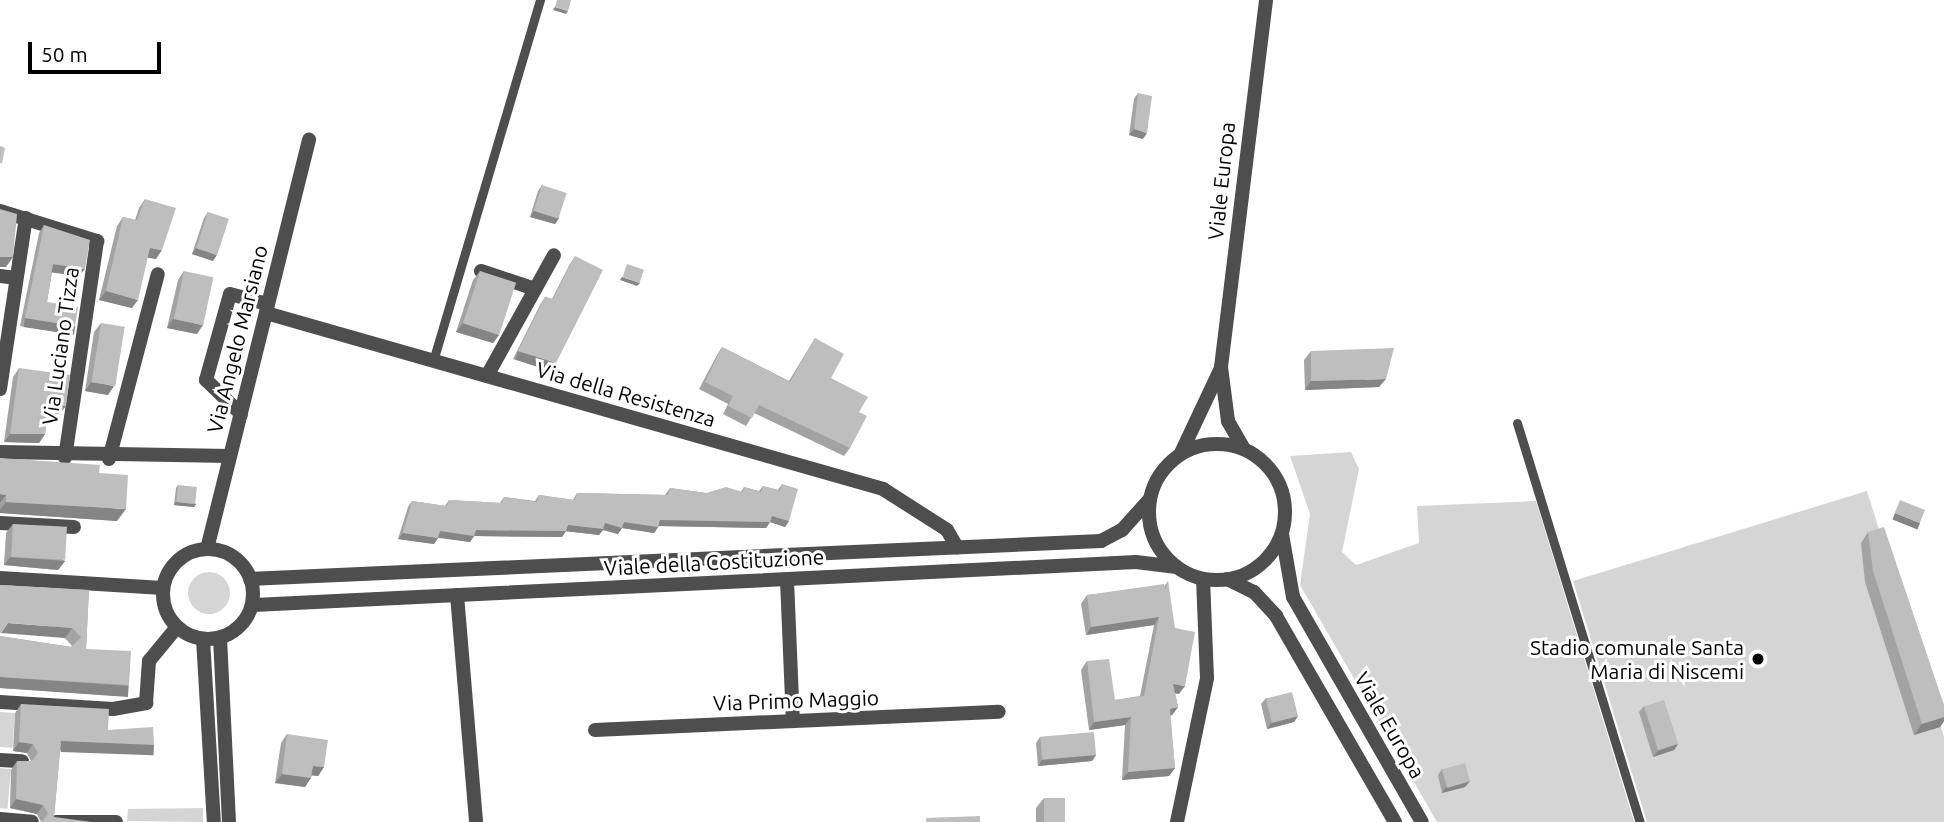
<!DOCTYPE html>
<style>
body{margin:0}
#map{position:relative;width:1944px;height:822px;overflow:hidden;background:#fff;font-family:Ubuntu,sans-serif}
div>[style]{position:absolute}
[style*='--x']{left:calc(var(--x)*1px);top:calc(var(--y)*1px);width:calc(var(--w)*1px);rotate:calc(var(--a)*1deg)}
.green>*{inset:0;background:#d5d5d5;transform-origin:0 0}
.round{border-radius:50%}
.service>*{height:9px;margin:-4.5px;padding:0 4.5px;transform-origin:4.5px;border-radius:4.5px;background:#4e4e4e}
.minor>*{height:14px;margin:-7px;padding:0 7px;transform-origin:7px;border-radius:7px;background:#4e4e4e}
.tertiary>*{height:14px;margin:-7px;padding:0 7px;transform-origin:7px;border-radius:7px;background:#4e4e4e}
.tertiary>.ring{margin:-7px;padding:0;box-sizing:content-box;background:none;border:14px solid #4e4e4e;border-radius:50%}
.wall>*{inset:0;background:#a3a3a3}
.shaded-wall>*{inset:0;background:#858585;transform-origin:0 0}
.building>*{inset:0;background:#bebebe;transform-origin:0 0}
.dots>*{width:19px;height:19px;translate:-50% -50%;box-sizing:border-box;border:4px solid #fff;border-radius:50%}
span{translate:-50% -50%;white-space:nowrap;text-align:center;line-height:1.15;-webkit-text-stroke:6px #fff;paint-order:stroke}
.street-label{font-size:21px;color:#000}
.poi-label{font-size:21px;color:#000}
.right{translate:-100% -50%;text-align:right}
.scale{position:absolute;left:28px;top:42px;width:133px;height:32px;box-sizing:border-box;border:4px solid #000;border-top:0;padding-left:9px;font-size:21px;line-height:24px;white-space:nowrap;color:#000;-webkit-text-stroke:5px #fff;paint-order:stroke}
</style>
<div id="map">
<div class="green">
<div style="clip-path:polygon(1351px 452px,1359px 469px,1342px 552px,1356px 565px,1419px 543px,1417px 506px,1536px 501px,1634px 822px,1437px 822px,1300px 585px,1310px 514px,1290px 456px)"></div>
<div style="clip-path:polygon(1867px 491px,1944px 737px,1944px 822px,1647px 822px,1573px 581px)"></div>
<div class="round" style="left:188px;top:572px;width:42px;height:42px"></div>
<div style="left:0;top:712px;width:15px;height:35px;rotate:4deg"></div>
<div style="left:0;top:768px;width:11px;height:40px;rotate:5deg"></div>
<div style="clip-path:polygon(203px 808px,203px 822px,127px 821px,128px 809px)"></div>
</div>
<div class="service">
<div style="--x:433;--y:361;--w:377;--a:-73.5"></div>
<div style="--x:1517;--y:423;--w:418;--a:72.9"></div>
</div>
<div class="minor">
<div style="--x:0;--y:211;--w:102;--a:17.2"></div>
<div style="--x:97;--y:241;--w:219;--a:98.4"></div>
<div style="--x:481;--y:271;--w:57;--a:18.4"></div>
<div style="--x:0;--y:276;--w:16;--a:7"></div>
<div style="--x:266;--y:313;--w:642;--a:15.92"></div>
<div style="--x:883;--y:489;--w:76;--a:32.6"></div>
<div style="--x:947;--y:530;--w:20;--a:60"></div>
<div style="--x:487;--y:376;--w:138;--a:-61"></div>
<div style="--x:0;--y:389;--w:173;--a:-81.4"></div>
<div style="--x:241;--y:414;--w:49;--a:-135.8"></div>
<div style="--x:206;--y:380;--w:89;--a:-74.4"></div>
<div style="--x:230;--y:294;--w:39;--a:15"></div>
<div style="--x:0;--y:452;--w:230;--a:1"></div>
<div style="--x:109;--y:459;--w:191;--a:-75.2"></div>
<div style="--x:0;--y:523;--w:74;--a:3.1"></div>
<div style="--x:207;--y:549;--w:422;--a:-76"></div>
<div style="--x:787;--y:580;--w:141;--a:87.6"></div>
<div style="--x:457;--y:595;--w:228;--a:85.2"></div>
<div style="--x:0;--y:702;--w:113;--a:3.5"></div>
<div style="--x:113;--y:709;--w:34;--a:-10"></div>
<div style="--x:146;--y:703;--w:42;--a:-85.9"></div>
<div style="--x:149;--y:661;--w:44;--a:-50.5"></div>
<div style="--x:595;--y:730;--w:404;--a:-2.6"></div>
<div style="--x:0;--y:760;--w:22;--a:3"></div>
<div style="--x:0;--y:819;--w:32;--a:5"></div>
<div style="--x:56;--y:822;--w:60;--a:0"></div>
<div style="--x:1177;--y:822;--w:147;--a:-78.2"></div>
<div style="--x:1207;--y:678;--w:99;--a:-92.3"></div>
</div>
<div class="tertiary">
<div class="ring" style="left:1149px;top:444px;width:122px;height:122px"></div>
<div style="--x:1244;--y:449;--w:32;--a:-120"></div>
<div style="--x:1228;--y:421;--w:54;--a:-97.4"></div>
<div style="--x:1221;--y:367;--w:370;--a:-83"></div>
<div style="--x:1181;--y:453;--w:94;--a:-64.8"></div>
<div style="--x:1282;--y:534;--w:64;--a:80.1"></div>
<div style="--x:1293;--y:597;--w:259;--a:60.2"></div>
<div class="ring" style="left:163px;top:549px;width:76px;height:76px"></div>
<div style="--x:0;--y:578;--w:163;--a:3.5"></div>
<div style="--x:250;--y:579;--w:852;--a:-2.56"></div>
<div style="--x:1101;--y:541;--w:24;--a:-28"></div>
<div style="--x:1122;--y:530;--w:40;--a:-48"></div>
<div style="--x:1227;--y:579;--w:30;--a:26"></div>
<div style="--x:1254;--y:592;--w:33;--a:47"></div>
<div style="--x:1276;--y:616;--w:238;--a:60"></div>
<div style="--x:252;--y:605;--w:885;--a:-2.78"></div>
<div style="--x:1136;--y:562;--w:41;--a:7"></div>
<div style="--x:220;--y:638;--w:184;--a:87.2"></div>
<div style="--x:203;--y:639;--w:183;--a:86.6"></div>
</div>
<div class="wall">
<div style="clip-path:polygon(1138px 93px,1143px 139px,1129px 135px,1134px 99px)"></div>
<div style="clip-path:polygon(542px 185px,559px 218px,555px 224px,530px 217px,538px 191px)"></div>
<div style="clip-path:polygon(145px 199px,156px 259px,147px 257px,132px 308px,99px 300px,117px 226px,123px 217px,135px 220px,139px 208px)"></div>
<div style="clip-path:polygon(208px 212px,213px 261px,192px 254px,204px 218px)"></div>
<div style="clip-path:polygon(44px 225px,79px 276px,52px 272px,47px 302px,75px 326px,70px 334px,20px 326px,39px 233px)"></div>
<div style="clip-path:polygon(575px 256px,551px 371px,513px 359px,540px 305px,545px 297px,552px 299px,570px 264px)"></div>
<div style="clip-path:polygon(184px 271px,197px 334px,167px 328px,178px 280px)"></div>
<div style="clip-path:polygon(480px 271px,499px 335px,493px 343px,456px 332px,473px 280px)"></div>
<div style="clip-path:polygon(101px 323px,108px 395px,85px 391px,94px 332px)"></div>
<div style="clip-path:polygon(815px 338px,831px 378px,859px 412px,850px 448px,844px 456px,754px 413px,746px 426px,723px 414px,728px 404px,699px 389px,717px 355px,722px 347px,789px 381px)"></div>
<div style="clip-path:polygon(1311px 351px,1379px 387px,1305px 390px,1304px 360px)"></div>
<div style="clip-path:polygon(19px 368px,66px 406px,59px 414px,48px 413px,45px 434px,39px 443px,4px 442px,13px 377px)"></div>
<div style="clip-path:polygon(0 458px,99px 473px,117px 521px,0 513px)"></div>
<div style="clip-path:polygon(782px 484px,789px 521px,785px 527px,770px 522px,766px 528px,659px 526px,654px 533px,622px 528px,618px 534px,603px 530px,599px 535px,566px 531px,562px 537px,474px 536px,470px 542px,438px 538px,434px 544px,398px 539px,408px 507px,412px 501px,445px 506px,449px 500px,500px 503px,504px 497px,535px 501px,539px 495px,573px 500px,577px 493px,665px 495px,670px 488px,706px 493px,741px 492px,744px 487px,759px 491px,763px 486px,778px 490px)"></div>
<div style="clip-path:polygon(178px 485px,196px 504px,194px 507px,174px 505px,176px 488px)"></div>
<div style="clip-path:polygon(13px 524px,65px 561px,58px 570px,4px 565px,6px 533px)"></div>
<div style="clip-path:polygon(1868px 532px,1944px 705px,1944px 721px,1940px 727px,1914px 735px,1865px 582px,1861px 543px)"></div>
<div style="clip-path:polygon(1168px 581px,1179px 694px,1175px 693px,1178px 707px,1172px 715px,1170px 716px,1175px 768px,1169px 776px,1122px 780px,1125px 725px,1089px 730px,1081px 670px,1087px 661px,1115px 700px,1140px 696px,1154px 625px,1086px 635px,1081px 604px,1087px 595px,1164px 587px)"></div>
<div style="clip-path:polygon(0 585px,89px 590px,86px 649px,129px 685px,121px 696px,0 688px,0 636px,71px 647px,72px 646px,65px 638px)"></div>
<div style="clip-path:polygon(1266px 698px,1298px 716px,1294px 722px,1267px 729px,1261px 704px)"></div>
<div style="clip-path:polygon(21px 704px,108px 730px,154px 745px,148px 754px,60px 750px,54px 817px,41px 822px,37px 814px,10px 808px,11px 770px,17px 761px,31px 761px,27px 753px,13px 751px,15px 713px)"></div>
<div style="clip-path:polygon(1644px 706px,1678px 744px,1674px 750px,1653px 757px,1639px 712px)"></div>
<div style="clip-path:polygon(287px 734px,324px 767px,318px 776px,312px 775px,305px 787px,275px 783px,281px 743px)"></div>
<div style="clip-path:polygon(1040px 737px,1096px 755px,1092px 761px,1038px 766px,1036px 743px)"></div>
<div style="clip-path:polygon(1442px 769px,1470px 781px,1465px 787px,1442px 793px,1438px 775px)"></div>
<div style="clip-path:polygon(1044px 798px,1065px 822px,1036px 822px,1036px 808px)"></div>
</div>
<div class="shaded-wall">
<div style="clip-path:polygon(555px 7px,568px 11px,566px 14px,553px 10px)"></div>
<div style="clip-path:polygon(1134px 129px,1147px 133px,1143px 139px,1129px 135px)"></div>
<div style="clip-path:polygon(534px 211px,559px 218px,555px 224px,530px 217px)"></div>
<div style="clip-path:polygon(150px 248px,162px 250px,156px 259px,143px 257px)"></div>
<div style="clip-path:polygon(196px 248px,217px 255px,213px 261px,192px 254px)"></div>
<div style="clip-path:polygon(0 257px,13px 257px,6px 267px,0 267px)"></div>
<div style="clip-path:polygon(53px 264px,85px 269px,79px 276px,48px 272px)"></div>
<div style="clip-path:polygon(622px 277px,640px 283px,637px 286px,620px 280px)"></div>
<div style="clip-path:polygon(106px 291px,138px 300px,132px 308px,99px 300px)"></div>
<div style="left:25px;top:318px;width:51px;height:9px;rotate:9deg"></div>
<div style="clip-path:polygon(173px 319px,203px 325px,197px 334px,167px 328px)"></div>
<div style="clip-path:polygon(463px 323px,499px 335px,493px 343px,456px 332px)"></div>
<div style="left:518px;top:351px;width:40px;height:9px;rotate:18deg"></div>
<div style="clip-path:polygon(1386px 379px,1379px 387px,1305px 390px,1311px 381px)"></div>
<div style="clip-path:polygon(91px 382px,114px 386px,108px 395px,85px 391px)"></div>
<div style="clip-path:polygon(49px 404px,66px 406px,59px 414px,43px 412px)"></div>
<div style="clip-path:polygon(10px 434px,45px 434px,39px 443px,4px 442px)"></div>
<div style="clip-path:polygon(0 494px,6px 495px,0 503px)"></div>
<div style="clip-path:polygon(6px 502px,126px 509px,117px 521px,0 513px,0 510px)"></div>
<div style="clip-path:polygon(176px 502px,196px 504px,194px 507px,174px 505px)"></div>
<div style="left:1895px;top:513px;width:27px;height:7px;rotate:22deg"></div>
<div style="clip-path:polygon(772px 516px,789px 521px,785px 527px,770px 522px,766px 528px,656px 526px,660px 520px)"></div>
<div style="clip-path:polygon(624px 522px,658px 527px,654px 533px,622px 528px,618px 534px,603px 530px,599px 535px,564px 531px,568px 525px)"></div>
<div style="clip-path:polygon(476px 530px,566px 531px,562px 537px,474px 536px,470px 542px,436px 537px,440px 531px)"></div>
<div style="clip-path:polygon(403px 533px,438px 538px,434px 544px,398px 539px)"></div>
<div style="clip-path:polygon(10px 557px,65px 561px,58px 570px,4px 565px)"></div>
<div style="clip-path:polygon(1159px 617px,1154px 625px,1086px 635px,1091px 627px)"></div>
<div style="clip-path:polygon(8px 623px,72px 628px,65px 638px,1px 633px)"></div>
<div style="left:0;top:677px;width:129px;height:11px;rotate:4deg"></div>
<div style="clip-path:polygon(1173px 684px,1185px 686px,1179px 694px,1167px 692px)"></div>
<div style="clip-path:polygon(1178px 707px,1172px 715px,1164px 717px,1170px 709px)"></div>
<div style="clip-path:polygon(1298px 716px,1294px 722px,1267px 729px,1271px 723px)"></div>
<div style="clip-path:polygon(1131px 717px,1125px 725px,1089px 730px,1094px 722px)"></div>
<div style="clip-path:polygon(1944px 717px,1944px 721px,1940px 727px,1914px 735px,1922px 724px)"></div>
<div style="left:61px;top:741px;width:93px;height:11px;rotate:2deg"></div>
<div style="clip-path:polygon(19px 742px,33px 744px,27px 753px,13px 751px)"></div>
<div style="clip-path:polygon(1678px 744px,1674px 750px,1653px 757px,1658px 751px)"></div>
<div style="clip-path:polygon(1096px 755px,1092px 761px,1038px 766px,1042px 760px)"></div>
<div style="clip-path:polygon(313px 766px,324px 767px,318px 776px,307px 775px)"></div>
<div style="clip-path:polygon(1175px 768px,1169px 776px,1122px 780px,1128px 772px)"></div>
<div style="clip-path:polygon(282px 774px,311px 778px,305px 787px,275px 783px)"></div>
<div style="clip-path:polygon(1470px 781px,1465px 787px,1442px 793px,1446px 787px)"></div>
<div style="clip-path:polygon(16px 799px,43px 805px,37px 814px,10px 808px)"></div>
</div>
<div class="building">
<div style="clip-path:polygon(557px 0,571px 0,568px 11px,555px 7px)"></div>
<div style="clip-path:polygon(1138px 93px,1152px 96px,1147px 133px,1134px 129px)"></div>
<div style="clip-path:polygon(0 146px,5px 148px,2px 163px,0 163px)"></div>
<div style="left:542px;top:185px;width:26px;height:27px;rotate:18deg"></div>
<div style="clip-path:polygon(145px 199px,176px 208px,162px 250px,150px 248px,138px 300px,106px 291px,123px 217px,137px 220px)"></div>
<div style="clip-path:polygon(0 209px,17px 214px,13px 257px,0 257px)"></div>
<div style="left:208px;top:212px;width:22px;height:38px;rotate:18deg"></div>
<div style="clip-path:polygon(44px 225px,90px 240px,85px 269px,53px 264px,47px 302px,78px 307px,75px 326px,25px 318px)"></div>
<div style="clip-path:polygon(575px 256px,603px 270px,556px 363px,518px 351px,545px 297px,553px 299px)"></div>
<div style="left:627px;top:264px;width:18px;height:14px;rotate:19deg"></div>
<div style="left:184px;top:271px;width:30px;height:49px;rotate:12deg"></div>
<div style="left:480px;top:271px;width:38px;height:55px;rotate:18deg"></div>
<div style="left:101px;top:323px;width:24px;height:60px;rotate:9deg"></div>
<div style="clip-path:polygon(815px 338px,844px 354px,831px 378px,868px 397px,859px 412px,867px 416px,850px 448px,759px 405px,752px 418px,728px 406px,733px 396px,705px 382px,722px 347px,790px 382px)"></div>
<div style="clip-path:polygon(1394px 348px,1386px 379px,1311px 381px,1311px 351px)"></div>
<div style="clip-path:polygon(19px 368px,70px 375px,66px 406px,49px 404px,45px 434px,10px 434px)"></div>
<div style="clip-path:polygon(0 458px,100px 465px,99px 473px,128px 475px,126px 509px,6px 502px,6px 495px,0 494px)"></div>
<div style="clip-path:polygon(782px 484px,798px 489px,789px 521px,772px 516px,770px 522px,660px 520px,658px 527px,624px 522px,622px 528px,605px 523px,603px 529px,568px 525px,566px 531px,476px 530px,474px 536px,440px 531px,438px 538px,403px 533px,412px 501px,447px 506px,449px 500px,502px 503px,504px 497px,537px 502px,539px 495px,575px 500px,577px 493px,668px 495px,670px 488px,706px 493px,726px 487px,743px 492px,744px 487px,761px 492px,763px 486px,780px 491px)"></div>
<div style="left:178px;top:485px;width:19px;height:17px;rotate:6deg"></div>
<div style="left:1900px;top:500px;width:27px;height:14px;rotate:22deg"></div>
<div style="left:13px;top:524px;width:54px;height:33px;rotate:3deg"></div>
<div style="clip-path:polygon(1884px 527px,1944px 705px,1944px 717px,1922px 724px,1873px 571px,1868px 532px)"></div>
<div style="clip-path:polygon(1168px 581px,1175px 628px,1195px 632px,1185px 686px,1173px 684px,1178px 707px,1170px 709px,1175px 768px,1128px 772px,1131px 717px,1094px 722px,1087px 661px,1109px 659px,1115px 700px,1144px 696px,1159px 617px,1091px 627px,1087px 595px,1164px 584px,1165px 590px)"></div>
<div style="clip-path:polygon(0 585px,89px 590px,86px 649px,131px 651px,129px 685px,0 677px,0 636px,71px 647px,81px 637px,72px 628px,8px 623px,0 634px)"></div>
<div style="left:1292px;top:692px;width:25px;height:27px;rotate:76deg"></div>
<div style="left:1664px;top:700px;width:46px;height:21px;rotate:72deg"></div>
<div style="clip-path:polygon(21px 704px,109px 709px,108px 730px,153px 727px,154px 745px,61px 741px,54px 817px,92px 822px,42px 822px,48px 813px,43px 805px,16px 799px,17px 761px,32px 761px,38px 753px,33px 744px,19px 742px)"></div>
<div style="left:1094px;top:732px;width:23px;height:54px;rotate:85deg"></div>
<div style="clip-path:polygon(287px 734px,328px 740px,324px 767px,313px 766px,311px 778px,282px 774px)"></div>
<div style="left:1465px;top:763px;width:19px;height:24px;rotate:74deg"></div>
<div style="left:1044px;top:798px;width:21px;height:24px"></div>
<div style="clip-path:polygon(980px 816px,980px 822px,926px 822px,926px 818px)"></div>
</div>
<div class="dots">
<div style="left:1758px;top:659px;background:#000"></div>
</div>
<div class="street-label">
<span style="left:1221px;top:181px;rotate:-84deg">Viale Europa</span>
<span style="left:237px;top:339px;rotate:-76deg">Via Angelo Marsiano</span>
<span style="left:60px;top:346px;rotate:-82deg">Via Luciano Tizza</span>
<span style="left:626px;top:394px;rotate:16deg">Via della Resistenza</span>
<span style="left:714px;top:562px;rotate:-3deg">Viale della Costituzione</span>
<span style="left:796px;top:700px;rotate:-2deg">Via Primo Maggio</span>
<span style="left:1390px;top:725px;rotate:60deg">Viale Europa</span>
</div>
<div class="poi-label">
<span class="right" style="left:1744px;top:659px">Stadio comunale Santa<br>Maria di Niscemi</span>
</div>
<div class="scale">50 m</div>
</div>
